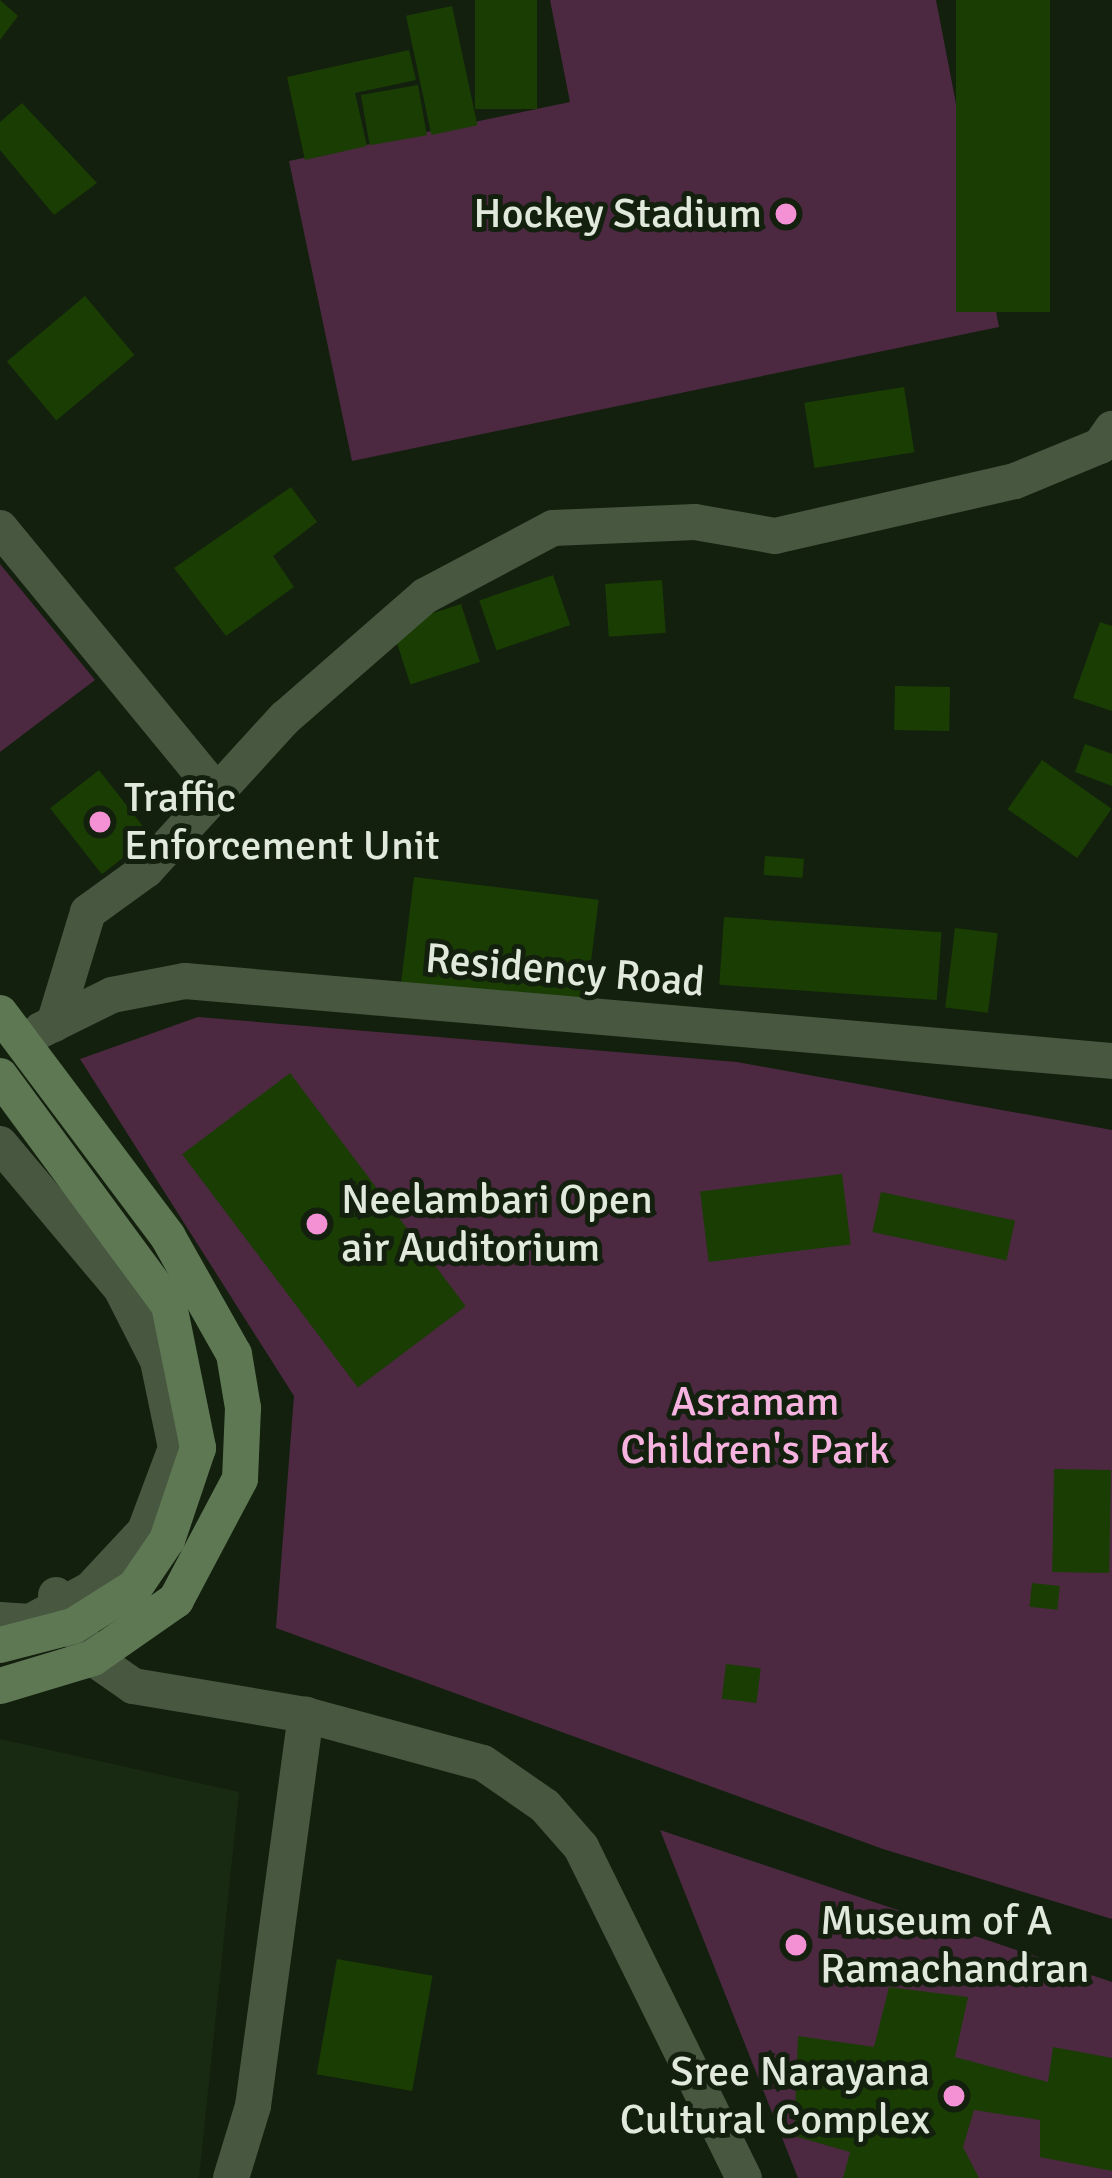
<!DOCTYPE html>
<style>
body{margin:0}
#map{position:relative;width:1112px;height:2178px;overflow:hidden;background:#13200e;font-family:Signika,sans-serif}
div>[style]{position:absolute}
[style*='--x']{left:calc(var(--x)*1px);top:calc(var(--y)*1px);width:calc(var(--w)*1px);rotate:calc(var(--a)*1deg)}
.built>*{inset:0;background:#192a12}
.green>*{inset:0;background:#4c2941}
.building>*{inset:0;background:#1a3d04;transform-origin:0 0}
.street>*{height:36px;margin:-18px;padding:0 18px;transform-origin:18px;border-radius:18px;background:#475740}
.secondary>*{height:36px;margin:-18px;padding:0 18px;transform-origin:18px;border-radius:18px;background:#5f7854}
.dots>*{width:33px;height:33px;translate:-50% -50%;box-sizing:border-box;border:6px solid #13200e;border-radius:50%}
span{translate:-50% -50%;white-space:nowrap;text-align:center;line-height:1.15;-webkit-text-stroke:10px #13200e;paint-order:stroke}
.poi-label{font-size:42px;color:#e0e9dc}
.right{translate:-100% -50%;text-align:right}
.left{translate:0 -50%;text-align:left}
.street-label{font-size:42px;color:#e0e9dc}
.park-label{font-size:42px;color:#f7b3df}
</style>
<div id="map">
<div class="built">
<div style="clip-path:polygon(0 1739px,239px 1792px,199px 2178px,0 2178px)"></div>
</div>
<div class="green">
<div style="clip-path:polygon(550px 0,936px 0,999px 327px,352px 461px,289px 161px,570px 102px)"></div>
<div style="clip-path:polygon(0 564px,95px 680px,0 752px)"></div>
<div style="clip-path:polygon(198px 1017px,737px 1062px,1112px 1130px,1112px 1919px,883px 1849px,276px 1628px,294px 1396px,80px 1059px)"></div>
<div style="clip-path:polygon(660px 1830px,1112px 1982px,1112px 2178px,798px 2178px)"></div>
</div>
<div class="building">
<div style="clip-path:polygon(0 0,18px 16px,0 40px)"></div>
<div style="left:475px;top:0;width:62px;height:109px"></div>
<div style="left:956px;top:0;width:94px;height:312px"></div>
<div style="left:452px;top:6px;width:122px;height:47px;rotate:78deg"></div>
<div style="clip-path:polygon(409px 50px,416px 80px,355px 93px,367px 146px,305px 160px,287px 77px)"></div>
<div style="left:418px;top:85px;width:51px;height:58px;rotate:80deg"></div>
<div style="clip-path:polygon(22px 103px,97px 183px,54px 215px,0 150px,0 122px)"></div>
<div style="left:85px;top:296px;width:77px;height:102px;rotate:50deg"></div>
<div style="left:904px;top:387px;width:66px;height:101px;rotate:81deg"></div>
<div style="clip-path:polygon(291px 487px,317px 522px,273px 556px,294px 587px,226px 636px,174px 568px)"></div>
<div style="left:553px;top:575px;width:53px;height:78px;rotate:71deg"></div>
<div style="left:662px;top:580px;width:53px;height:57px;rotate:86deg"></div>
<div style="left:461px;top:604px;width:61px;height:73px;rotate:72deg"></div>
<div style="clip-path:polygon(1100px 622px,1112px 626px,1112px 711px,1073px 698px)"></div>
<div style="left:895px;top:686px;width:55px;height:44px;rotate:1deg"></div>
<div style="clip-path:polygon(1085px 744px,1112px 754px,1112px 786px,1075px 772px)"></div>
<div style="left:1042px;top:760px;width:85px;height:60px;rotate:35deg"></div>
<div style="left:99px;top:770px;width:84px;height:62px;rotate:52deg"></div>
<div style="left:765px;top:856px;width:39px;height:19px;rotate:4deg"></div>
<div style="left:414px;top:877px;width:186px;height:110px;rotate:7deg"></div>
<div style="left:724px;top:917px;width:218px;height:68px;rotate:4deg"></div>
<div style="left:955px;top:928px;width:43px;height:80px;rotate:7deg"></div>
<div style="left:290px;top:1073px;width:292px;height:135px;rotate:53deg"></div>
<div style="left:842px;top:1174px;width:71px;height:143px;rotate:83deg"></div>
<div style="left:881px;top:1192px;width:137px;height:41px;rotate:12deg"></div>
<div style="left:1054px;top:1469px;width:57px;height:103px;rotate:1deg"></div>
<div style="left:1032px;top:1583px;width:28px;height:24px;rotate:6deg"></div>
<div style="left:726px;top:1664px;width:35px;height:35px;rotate:7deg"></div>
<div style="left:337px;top:1959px;width:97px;height:117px;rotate:10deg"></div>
<div style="clip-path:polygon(889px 1987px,968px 1997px,955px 2057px,1048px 2082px,1053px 2047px,1112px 2058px,1112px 2171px,1040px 2157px,1040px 2120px,974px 2110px,963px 2147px,979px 2178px,843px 2178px,850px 2152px,794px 2136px,798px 2036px,874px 2047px)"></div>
</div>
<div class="street">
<div style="--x:0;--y:528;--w:343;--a:50.6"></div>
<div style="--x:54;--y:1024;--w:117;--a:-73.1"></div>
<div style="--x:88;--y:912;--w:72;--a:-35.9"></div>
<div style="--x:146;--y:870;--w:206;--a:-47.6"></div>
<div style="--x:285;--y:718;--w:186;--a:-41.1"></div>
<div style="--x:425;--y:596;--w:145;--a:-28"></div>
<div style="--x:553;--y:528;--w:142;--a:-2.4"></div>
<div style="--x:695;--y:522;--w:81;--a:9.9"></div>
<div style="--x:775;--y:536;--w:246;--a:-12.9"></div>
<div style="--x:1015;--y:481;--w:92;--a:-22.4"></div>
<div style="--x:1100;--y:446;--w:21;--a:-55"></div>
<div style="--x:41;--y:1030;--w:79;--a:-26.2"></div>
<div style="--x:112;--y:995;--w:74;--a:-10.9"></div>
<div style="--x:185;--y:981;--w:930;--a:4.93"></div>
<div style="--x:0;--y:1144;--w:188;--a:50"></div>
<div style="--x:121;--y:1288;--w:82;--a:63.1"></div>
<div style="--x:158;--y:1361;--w:89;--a:78.3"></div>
<div style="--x:176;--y:1448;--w:89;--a:110.5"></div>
<div style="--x:145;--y:1531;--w:79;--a:133"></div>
<div style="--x:91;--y:1589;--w:69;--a:151.6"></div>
<div style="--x:30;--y:1622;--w:30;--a:-176"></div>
<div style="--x:56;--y:1595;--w:73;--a:59.6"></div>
<div style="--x:93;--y:1658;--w:49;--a:35"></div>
<div style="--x:133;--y:1686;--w:175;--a:9.5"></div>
<div style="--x:306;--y:1715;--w:183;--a:15.2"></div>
<div style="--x:483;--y:1763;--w:75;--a:34.7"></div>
<div style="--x:545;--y:1806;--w:55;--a:48.7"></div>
<div style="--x:581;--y:1847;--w:369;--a:63.8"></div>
<div style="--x:231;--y:2178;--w:75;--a:-73"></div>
<div style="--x:253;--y:2106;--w:395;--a:-82.3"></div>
</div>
<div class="secondary">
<div style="--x:0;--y:1013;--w:280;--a:53.1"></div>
<div style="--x:168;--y:1237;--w:134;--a:60.6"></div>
<div style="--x:234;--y:1354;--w:55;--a:80.5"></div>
<div style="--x:243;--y:1408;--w:71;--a:92.4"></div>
<div style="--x:240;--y:1479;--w:137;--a:117.9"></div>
<div style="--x:176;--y:1600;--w:101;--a:145.1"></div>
<div style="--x:93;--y:1658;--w:97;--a:163.2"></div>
<div style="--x:0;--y:1076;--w:285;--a:53.6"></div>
<div style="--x:169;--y:1305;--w:146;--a:78.5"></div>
<div style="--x:198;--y:1448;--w:97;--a:108.6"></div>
<div style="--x:167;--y:1540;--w:57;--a:124.2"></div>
<div style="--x:135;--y:1587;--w:73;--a:147.8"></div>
<div style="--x:73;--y:1626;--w:75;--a:165.4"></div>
</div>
<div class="dots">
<div style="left:786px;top:214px;background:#f491d4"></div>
<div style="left:100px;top:822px;background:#f491d4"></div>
<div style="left:317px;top:1224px;background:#f491d4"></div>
<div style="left:796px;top:1945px;background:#f491d4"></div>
<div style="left:954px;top:2096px;background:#f491d4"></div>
</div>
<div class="poi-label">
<span class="right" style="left:762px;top:214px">Hockey Stadium</span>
<span class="left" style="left:124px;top:822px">Traffic<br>Enforcement Unit</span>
<span class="left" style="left:341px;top:1224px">Neelambari Open<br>air Auditorium</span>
<span class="left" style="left:820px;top:1945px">Museum of A<br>Ramachandran</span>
<span class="right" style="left:930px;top:2096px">Sree Narayana<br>Cultural Complex</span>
</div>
<div class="street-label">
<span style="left:565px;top:971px;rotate:5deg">Residency Road</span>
</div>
<div class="park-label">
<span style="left:755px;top:1426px">Asramam<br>Children's Park</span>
</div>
</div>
